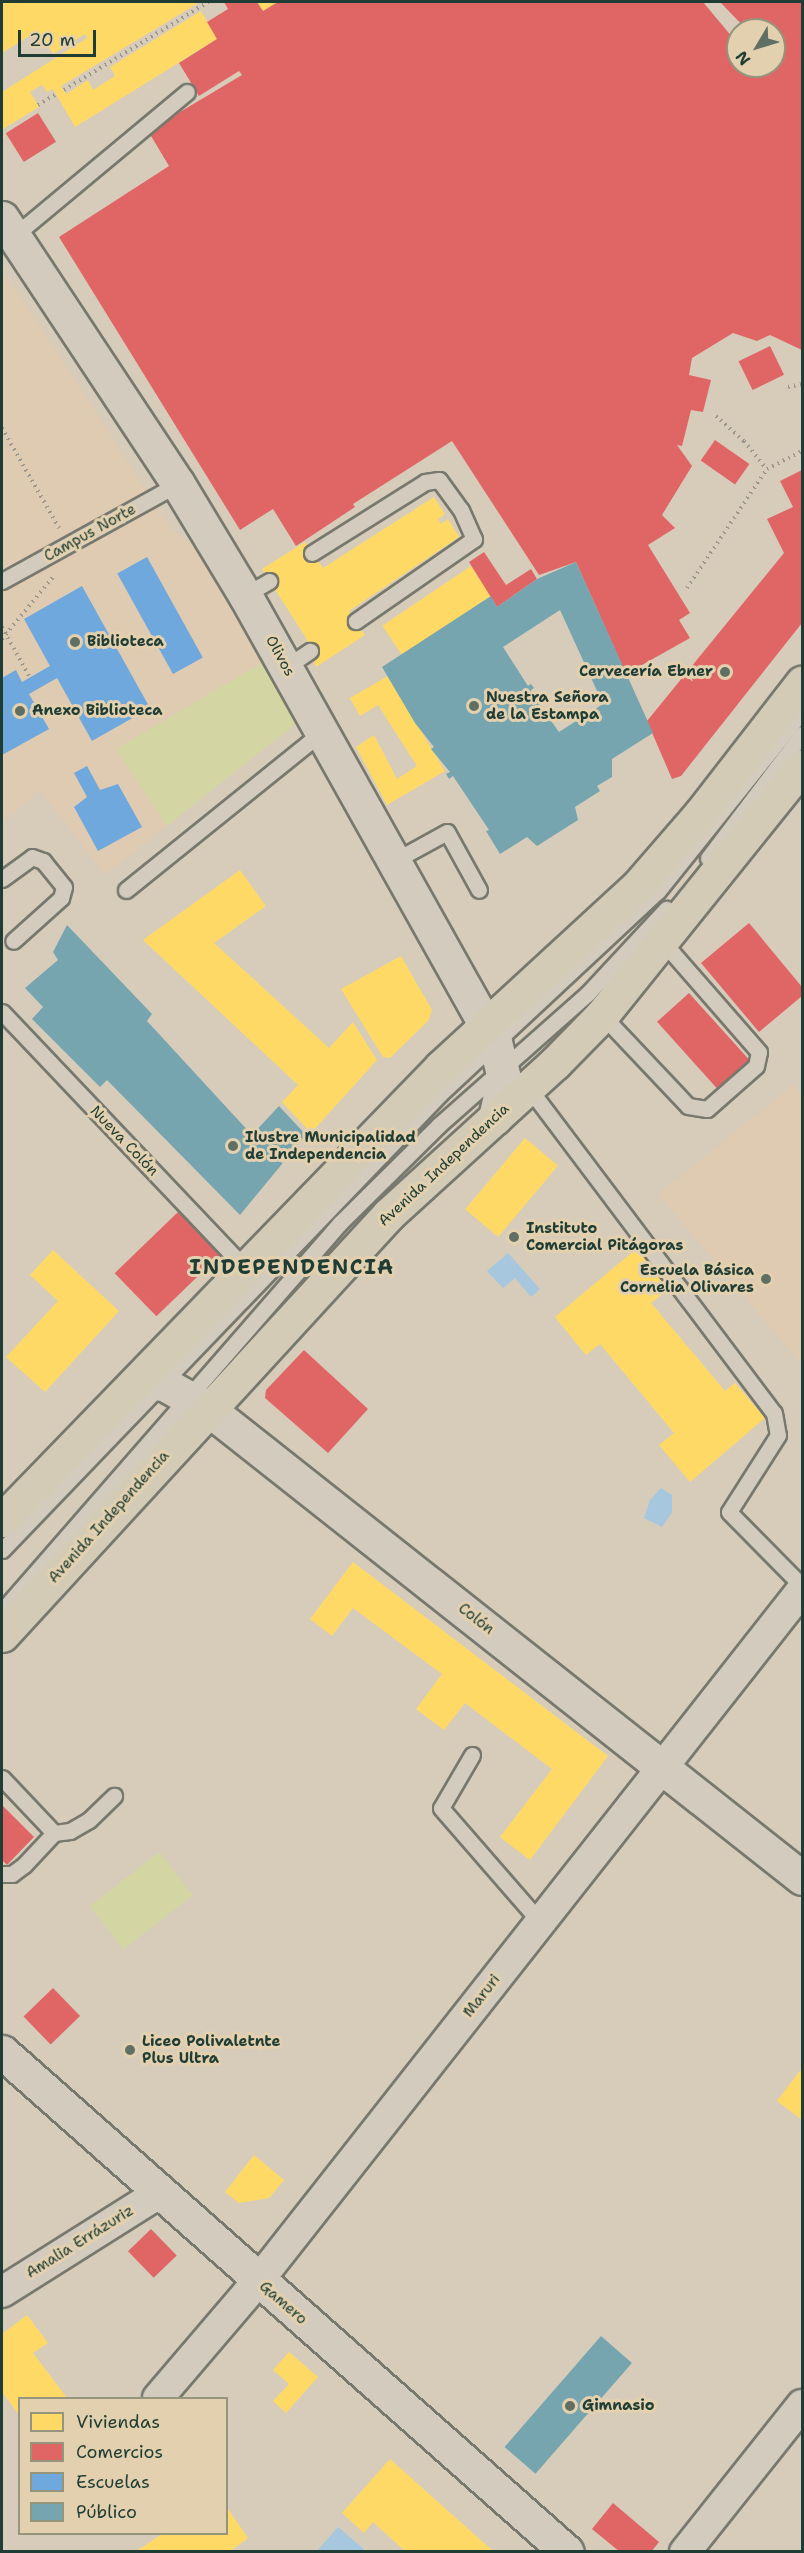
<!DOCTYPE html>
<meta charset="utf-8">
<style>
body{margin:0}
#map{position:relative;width:804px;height:2553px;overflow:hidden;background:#d7ccba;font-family:"Shantell Sans",sans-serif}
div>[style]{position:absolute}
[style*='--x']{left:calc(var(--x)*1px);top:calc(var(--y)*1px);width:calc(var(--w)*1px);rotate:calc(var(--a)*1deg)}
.built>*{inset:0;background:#dfcab2}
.green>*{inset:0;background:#d3d5a2;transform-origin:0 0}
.water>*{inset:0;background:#a6c7de}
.homes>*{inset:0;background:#ffd966;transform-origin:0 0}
.shops>*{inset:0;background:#e06666;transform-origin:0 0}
.schools>*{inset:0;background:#6fa8dc;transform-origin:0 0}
.public>*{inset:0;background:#76a5af;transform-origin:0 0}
.path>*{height:4px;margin-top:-2px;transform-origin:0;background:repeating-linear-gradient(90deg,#98968d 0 1.5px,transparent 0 6px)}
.roads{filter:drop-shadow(2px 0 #77786e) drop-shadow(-2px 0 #77786e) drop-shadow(0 2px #77786e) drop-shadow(0 -2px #77786e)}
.lane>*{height:15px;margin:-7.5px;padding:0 7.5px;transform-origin:7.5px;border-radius:7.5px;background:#d3cbbe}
.street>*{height:30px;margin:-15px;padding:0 15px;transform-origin:15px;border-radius:15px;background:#d3cbbe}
.secondary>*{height:33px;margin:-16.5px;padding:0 16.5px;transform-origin:16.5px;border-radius:16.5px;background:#d3cbbe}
.primary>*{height:33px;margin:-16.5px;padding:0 16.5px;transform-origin:16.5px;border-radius:16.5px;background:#d4cbb7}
.dots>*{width:16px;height:16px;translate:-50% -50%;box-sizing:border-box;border:3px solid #e3d0ae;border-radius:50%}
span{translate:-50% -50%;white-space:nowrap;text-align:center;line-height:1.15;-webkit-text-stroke:6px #e3d0ae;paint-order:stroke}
.street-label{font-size:15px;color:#1f3d34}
.poi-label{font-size:15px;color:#1f3d34;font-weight:700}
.left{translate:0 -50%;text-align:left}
.right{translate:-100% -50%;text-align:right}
.district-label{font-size:21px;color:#1f3d34;font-weight:700;letter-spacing:1.5px}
.frame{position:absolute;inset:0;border:3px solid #1f3d34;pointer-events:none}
.legend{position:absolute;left:18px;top:2397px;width:210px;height:138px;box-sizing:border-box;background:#e3d0ae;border:2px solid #95957d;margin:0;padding:8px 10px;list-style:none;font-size:18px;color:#1f3d34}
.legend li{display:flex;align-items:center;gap:12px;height:30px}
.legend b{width:30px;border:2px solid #95957d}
.north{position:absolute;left:726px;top:18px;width:60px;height:60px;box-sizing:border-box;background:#e3d0ae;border:2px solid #95957d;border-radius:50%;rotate:232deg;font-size:16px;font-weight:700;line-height:24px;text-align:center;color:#1f3d34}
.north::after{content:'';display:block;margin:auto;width:21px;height:27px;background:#5f6f63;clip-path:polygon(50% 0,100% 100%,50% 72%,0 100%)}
.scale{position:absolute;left:18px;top:30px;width:78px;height:27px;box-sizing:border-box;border:3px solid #1f3d34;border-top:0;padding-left:8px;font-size:18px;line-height:21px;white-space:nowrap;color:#1f3d34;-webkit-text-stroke:4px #e3d0ae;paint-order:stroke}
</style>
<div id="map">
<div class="built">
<div style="clip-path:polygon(2px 268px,171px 528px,210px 560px,299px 721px,105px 875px,40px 790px,2px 823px)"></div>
<div style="clip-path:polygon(794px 1084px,802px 1095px,802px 1365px,658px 1194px)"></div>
</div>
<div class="green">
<div style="clip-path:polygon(266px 660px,299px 721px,167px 826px,116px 749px)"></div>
<div style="left:159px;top:1852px;width:55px;height:88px;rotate:52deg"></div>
</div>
<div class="water">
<div style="clip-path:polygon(508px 1253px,540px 1289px,531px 1297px,515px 1278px,503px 1288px,487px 1271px)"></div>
<div style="clip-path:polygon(661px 1488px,672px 1495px,672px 1512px,662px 1527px,644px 1518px,650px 1500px)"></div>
<div style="clip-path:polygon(338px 2527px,364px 2549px,362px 2551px,317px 2551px)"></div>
</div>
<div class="homes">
<div style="clip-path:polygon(2px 2px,200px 2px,61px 86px,66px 94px,88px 80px,93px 90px,115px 76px,110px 67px,201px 11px,217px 39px,75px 127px,53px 89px,47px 92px,42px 85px,30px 92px,39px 107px,3px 129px,2px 92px,87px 38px,85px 34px,53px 54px,48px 45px,43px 48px,34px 33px,2px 53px)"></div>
<div style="clip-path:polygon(257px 2px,278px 2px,263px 11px)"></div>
<div style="clip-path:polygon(434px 497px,445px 514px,438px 519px,441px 524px,448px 519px,459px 537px,349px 611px,365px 635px,316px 667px,306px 638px,262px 569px,305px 542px,323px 568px)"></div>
<div style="left:471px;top:566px;width:36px;height:107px;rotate:56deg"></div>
<div style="clip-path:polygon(388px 676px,445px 771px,387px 805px,356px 747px,374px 735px,397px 779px,417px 766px,378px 705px,360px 716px,350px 698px)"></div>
<div style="clip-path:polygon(240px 870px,266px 906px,214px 943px,329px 1048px,353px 1022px,377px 1060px,311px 1133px,282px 1102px,298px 1085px,143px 940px)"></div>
<div style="clip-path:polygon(401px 956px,432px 1010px,428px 1021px,390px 1058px,383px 1057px,341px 989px)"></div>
<div style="left:525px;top:1138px;width:43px;height:93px;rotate:40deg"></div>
<div style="clip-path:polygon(637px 1248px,670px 1288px,651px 1303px,725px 1391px,735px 1383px,765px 1418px,690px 1482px,659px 1445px,674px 1433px,600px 1344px,586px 1355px,555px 1317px)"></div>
<div style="clip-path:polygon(53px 1250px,119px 1311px,45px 1392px,6px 1357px,58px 1301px,30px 1275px)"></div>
<div style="clip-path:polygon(353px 1562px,608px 1756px,530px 1860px,500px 1837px,552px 1769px,465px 1703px,444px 1730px,416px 1709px,442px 1674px,353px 1608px,332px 1636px,310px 1619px)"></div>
<div style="clip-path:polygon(802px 2068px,802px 2120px,777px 2101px)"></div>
<div style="clip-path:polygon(254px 2155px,284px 2180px,269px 2198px,239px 2203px,225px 2192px)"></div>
<div style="clip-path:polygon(27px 2315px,48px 2343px,33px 2353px,67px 2398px,20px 2398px,20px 2416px,2px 2392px,2px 2334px)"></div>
<div style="clip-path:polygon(289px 2352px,318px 2377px,286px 2413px,273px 2401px,289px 2384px,273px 2370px)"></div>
<div style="clip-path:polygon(390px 2459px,494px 2552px,406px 2552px,373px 2522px,364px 2533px,342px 2513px)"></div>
<div style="clip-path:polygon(226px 2506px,248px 2538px,229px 2552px,135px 2552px,162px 2534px,226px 2534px)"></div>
</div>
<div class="shops">
<div style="clip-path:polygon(224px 2px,257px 2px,263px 11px,278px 2px,703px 2px,738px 44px,738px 66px,774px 66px,774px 30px,747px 30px,720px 2px,802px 2px,802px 350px,770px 335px,757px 341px,733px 333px,692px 358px,689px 375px,711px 380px,703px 412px,691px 410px,682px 446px,677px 445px,692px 466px,662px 515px,675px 528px,648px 545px,690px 613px,679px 620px,690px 638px,626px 674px,576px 562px,539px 575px,452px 441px,353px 504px,355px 507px,296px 546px,273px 509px,240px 530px,59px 237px,169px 166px,148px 131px,242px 75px,239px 71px,199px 96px,179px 63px,217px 39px,207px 22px,228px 9px)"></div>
<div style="left:38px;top:113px;width:34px;height:38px;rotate:58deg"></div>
<div style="left:770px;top:346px;width:32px;height:35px;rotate:64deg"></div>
<div style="left:715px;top:440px;width:42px;height:25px;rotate:35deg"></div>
<div style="clip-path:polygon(802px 470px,802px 623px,681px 776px,672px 779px,647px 721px,784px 553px,767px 519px,793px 507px,780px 481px)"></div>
<div style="clip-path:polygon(484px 552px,506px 585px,531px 569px,537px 579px,497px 607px,469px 562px)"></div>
<div style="clip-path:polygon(749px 923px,802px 987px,802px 996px,759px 1032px,701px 963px)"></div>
<div style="left:689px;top:993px;width:92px;height:43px;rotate:48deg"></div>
<div style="left:178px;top:1212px;width:60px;height:88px;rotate:46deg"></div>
<div style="clip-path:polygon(304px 1350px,368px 1409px,328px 1453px,265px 1398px,266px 1390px)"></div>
<div style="clip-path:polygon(2px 1805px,34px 1837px,7px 1865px,2px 1860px)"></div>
<div style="left:53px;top:1988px;width:39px;height:41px;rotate:46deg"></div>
<div style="left:151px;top:2229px;width:37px;height:32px;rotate:46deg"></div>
<div style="clip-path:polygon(613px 2503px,659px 2542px,651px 2552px,620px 2552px,592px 2529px)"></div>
</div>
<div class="schools">
<div style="left:147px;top:557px;width:115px;height:34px;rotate:61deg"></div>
<div style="clip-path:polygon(82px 586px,150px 708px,92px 741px,57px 678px,29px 694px,49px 729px,2px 755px,2px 678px,16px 670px,22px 682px,50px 666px,24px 619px)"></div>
<div style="clip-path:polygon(87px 766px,100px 790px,118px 784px,142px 827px,98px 851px,74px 807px,87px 797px,74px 773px)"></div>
</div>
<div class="public">
<div style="clip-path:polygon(evenodd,576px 562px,653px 733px,612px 759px,612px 777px,597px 786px,600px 791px,575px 807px,578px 820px,537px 846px,527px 837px,500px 854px,486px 831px,489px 830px,453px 776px,449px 779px,446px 774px,450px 772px,431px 749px,434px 747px,415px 723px,382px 667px,491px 596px,497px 607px,537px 579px,576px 562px,560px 610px,603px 704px,559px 732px,547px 715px,551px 713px,548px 708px,544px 711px,531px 690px,534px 688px,531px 684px,528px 686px,503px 647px,560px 610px)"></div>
<div style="clip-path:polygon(67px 925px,152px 1014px,147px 1021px,252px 1135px,279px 1106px,306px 1135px,240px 1215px,107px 1080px,100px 1087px,32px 1019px,43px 1007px,25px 988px,58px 960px,53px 952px)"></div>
<div style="left:601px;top:2336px;width:41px;height:147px;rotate:41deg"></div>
</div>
<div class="path">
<div style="--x:64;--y:90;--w:169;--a:-31.4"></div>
<div style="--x:38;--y:105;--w:21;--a:-31"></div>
<div style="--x:788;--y:387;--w:14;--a:-12"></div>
<div style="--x:716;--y:416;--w:38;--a:42"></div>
<div style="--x:744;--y:441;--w:36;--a:51"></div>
<div style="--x:2;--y:428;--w:115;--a:60.3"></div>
<div style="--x:687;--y:588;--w:143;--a:-56.1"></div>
<div style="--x:767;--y:469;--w:39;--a:-27"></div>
<div style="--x:2;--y:627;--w:58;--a:61.2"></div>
<div style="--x:2;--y:639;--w:80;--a:-50.6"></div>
</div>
<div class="roads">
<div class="lane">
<div style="--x:14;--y:236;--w:225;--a:-39.8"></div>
<div style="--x:312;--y:553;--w:133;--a:-32.1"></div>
<div style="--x:425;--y:482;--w:14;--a:-8"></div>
<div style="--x:439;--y:480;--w:37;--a:54"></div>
<div style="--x:461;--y:510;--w:32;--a:66"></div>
<div style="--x:474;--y:539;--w:144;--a:145.2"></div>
<div style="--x:2;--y:581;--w:201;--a:-28.9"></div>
<div style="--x:245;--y:595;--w:28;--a:-30"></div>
<div style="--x:286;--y:667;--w:29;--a:-34"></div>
<div style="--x:708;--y:858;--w:156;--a:-52.8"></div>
<div style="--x:394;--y:861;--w:60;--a:-28.7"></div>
<div style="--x:447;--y:832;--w:66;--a:61.1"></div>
<div style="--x:2;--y:879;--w:37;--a:-36"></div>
<div style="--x:32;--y:857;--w:12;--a:20"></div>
<div style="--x:43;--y:861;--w:33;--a:51"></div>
<div style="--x:64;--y:887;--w:11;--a:105"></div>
<div style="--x:61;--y:898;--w:64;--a:138.1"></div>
<div style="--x:126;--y:890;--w:252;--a:-38.9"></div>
<div style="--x:2;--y:1012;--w:356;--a:46.5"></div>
<div style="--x:602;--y:1015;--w:125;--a:46.6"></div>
<div style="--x:688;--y:1106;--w:19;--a:9"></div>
<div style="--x:707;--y:1109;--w:65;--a:-41.3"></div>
<div style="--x:756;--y:1066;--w:14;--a:-78"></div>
<div style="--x:759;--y:1052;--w:146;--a:-131.1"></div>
<div style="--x:528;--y:1087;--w:408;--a:53"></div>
<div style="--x:774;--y:1413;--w:22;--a:80"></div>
<div style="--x:778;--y:1435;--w:91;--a:122.5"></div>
<div style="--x:729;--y:1512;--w:104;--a:45.4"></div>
<div style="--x:2;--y:1550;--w:632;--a:-46.15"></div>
<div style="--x:440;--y:1094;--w:298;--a:-43"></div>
<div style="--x:658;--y:891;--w:231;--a:-51.3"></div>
<div style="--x:2;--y:1611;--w:515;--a:-48.94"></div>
<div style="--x:340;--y:1223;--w:139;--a:-44.7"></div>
<div style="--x:439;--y:1125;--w:199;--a:-41.5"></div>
<div style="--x:588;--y:993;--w:115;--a:-47.1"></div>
<div style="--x:472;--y:1755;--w:61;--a:120.3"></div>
<div style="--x:441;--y:1808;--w:151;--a:49"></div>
<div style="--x:2;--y:1778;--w:76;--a:46.6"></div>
<div style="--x:2;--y:1874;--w:10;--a:0"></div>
<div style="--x:12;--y:1874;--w:15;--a:-37"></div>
<div style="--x:24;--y:1865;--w:44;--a:-46.8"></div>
<div style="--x:54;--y:1833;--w:16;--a:-7"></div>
<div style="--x:70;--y:1831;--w:22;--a:-30"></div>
<div style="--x:89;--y:1820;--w:35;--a:-44"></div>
</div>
<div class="street">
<div style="--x:2;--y:2292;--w:186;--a:-32.2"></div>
<div style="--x:158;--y:2398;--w:154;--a:-49.5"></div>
<div style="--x:258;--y:2281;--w:879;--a:-51.79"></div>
<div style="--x:685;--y:2552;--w:188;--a:-51.5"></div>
</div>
<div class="secondary">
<div style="--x:2;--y:218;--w:319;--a:56.5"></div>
<div style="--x:178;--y:484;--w:130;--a:58.9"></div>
<div style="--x:245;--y:595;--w:512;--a:60.78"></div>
<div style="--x:495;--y:1042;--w:37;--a:76"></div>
<div style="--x:504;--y:1078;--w:41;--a:102.7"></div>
<div style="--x:139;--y:1381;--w:25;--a:7"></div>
<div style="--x:164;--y:1384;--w:49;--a:29.2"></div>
<div style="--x:207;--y:1408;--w:758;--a:38.31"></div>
<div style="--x:2;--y:2052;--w:754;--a:41.51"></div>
</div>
<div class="primary">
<div style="--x:2;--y:1520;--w:631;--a:-45.9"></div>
<div style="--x:441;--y:1067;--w:265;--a:-42.6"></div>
<div style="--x:636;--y:888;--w:99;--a:-49.1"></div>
<div style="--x:701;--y:813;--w:165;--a:-52.2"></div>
<div style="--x:2;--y:1635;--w:572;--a:-47.41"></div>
<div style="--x:389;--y:1214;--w:224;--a:-42.3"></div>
<div style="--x:555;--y:1063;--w:67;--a:-45.6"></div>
<div style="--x:602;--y:1015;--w:319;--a:-51.2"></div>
</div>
</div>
<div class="dots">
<div style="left:75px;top:642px;background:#5f6f63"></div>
<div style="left:725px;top:672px;background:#5f6f63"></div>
<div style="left:474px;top:706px;background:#5f6f63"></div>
<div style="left:20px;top:711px;background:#5f6f63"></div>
<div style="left:233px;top:1146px;background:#5f6f63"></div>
<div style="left:514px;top:1237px;background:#5f6f63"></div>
<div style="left:766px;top:1279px;background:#5f6f63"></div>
<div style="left:130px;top:2050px;background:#5f6f63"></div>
<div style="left:570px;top:2406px;background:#5f6f63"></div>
</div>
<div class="street-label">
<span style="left:90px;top:533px;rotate:-29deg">Campus Norte</span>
<span style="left:280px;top:656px;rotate:61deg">Olivos</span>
<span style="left:124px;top:1141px;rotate:46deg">Nueva Colón</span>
<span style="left:444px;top:1165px;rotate:-43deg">Avenida Independencia</span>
<span style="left:109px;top:1517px;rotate:-48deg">Avenida Independencia</span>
<span style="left:476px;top:1619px;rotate:38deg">Colón</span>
<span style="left:482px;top:1996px;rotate:-52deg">Maruri</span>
<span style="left:80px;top:2242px;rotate:-32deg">Amalia Errázuriz</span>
<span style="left:283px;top:2303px;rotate:41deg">Gamero</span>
</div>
<div class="poi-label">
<span class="left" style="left:87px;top:642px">Biblioteca</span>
<span class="right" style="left:713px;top:672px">Cervecería Ebner</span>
<span class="left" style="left:486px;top:706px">Nuestra Señora<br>de la Estampa</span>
<span class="left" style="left:32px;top:711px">Anexo Biblioteca</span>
<span class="left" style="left:245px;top:1146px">Ilustre Municipalidad<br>de Independencia</span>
<span class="left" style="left:526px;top:1237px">Instituto<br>Comercial Pitágoras</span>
<span class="right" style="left:754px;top:1279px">Escuela Básica<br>Cornelia Olivares</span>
<span class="left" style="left:142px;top:2050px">Liceo Polivaletnte<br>Plus Ultra</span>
<span class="left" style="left:582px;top:2406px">Gimnasio</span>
</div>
<div class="district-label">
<span style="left:292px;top:1267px">INDEPENDENCIA</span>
</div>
<div class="frame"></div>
<ul class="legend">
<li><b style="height:16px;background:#ffd966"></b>Viviendas</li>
<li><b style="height:16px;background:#e06666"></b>Comercios</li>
<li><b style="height:16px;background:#6fa8dc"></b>Escuelas</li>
<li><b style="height:16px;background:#76a5af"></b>Público</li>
</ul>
<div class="north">N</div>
<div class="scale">20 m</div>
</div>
